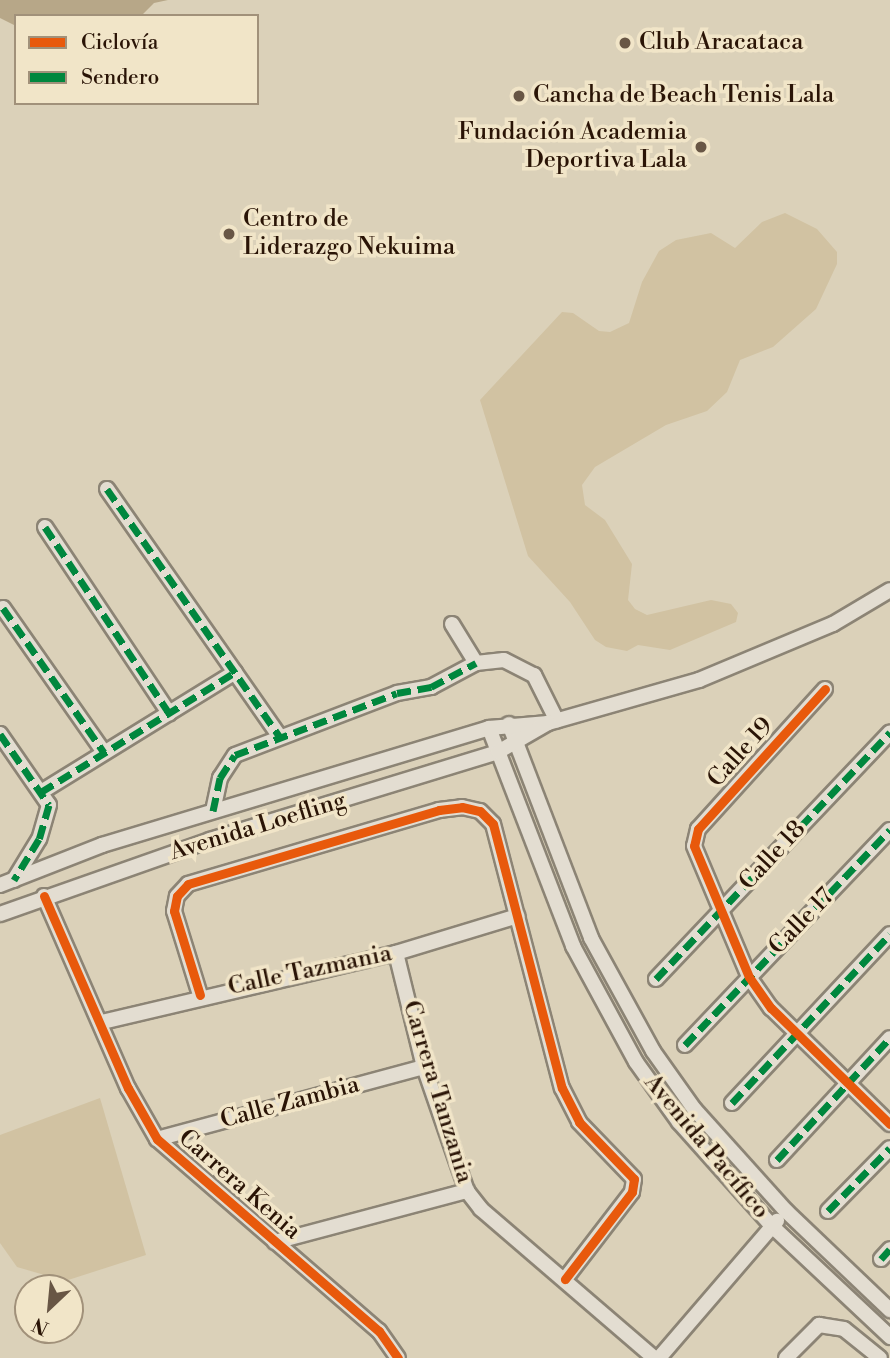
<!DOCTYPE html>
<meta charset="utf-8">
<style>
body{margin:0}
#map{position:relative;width:890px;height:1358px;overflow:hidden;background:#dbd1b9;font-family:"Libre Bodoni",serif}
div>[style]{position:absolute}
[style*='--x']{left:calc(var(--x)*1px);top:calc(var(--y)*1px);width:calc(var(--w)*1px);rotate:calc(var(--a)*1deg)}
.green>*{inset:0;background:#d1c2a2}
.water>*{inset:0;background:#b7a788}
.roads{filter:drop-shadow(2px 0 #8c8475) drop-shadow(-2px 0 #8c8475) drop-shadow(0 2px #8c8475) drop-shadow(0 -2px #8c8475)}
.minor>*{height:14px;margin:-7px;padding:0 7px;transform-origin:7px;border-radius:7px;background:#e3ddd1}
.quiet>*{height:7px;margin-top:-3.5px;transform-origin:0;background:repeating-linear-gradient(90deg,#00873e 0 14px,transparent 0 21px)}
.cycleway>*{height:9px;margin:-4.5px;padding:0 4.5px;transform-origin:4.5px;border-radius:4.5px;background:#e8590c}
.dots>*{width:19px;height:19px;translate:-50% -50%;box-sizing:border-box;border:4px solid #f1e5c8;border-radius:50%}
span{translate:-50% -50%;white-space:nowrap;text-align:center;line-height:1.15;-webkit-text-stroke:7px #f1e5c8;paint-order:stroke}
.poi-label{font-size:24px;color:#2a1406}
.left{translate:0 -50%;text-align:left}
.right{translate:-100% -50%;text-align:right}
.street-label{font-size:24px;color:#2a1406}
.legend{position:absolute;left:14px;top:14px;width:245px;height:91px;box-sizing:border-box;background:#f1e5c8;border:2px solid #a1917a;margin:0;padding:9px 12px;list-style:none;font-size:21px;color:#2a1406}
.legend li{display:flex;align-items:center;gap:14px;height:35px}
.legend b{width:35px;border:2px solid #a1917a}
.north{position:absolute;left:14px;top:1274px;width:70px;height:70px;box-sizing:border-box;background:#f1e5c8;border:2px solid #a1917a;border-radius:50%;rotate:206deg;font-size:19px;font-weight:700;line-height:28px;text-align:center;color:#2a1406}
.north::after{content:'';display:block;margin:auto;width:24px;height:32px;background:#685645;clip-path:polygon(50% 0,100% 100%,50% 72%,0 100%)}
</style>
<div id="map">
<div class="green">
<div style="clip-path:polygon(785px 213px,817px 229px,837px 252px,837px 264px,816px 309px,773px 347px,740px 360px,727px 392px,707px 411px,666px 425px,595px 467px,582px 485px,585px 505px,605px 520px,632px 564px,628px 600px,635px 609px,647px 615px,711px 600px,731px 604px,738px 613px,736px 622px,670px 650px,638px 645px,627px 651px,606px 647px,595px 640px,570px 602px,528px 556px,480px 400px,562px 312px,573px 313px,599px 331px,610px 332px,629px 323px,642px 282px,659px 251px,676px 240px,711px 233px,735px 248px,762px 222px)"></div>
<div style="clip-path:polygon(100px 1098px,146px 1255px,65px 1281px,17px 1267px,0 1243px,0 1135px)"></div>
</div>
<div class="water">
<div style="clip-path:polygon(0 0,168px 0,154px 3px,141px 16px,16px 16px,16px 26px,0 18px)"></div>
</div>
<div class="roads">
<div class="minor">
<div style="--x:107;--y:489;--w:302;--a:55.1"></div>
<div style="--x:45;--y:527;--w:224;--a:56.3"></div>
<div style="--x:3;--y:608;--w:176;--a:55"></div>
<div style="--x:452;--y:624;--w:46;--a:58.4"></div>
<div style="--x:476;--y:663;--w:28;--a:-6"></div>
<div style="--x:504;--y:660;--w:34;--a:27"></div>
<div style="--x:534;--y:675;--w:51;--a:63.4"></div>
<div style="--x:825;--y:689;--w:189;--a:132.2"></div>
<div style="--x:698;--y:829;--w:17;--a:103"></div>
<div style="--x:694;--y:846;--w:142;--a:67.2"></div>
<div style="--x:749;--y:977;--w:38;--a:55"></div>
<div style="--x:771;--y:1008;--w:166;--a:44.3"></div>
<div style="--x:509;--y:724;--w:229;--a:69"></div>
<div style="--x:591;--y:938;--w:129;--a:61.2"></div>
<div style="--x:653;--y:1051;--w:72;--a:54.6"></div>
<div style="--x:695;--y:1110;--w:136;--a:48"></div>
<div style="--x:786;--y:1211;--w:144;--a:43.6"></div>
<div style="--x:489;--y:728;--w:234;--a:68.9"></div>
<div style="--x:573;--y:946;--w:132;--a:61.5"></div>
<div style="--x:636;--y:1062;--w:74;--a:54.4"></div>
<div style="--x:679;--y:1122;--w:141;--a:48.2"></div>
<div style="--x:773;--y:1227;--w:161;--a:43.2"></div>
<div style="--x:0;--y:734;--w:86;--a:55.4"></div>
<div style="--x:49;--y:805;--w:35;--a:106"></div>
<div style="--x:39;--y:839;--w:48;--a:121.4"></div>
<div style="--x:41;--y:792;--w:228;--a:-31.7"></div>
<div style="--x:213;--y:811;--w:34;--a:-78"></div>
<div style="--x:220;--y:778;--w:27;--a:-57"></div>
<div style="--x:235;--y:755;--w:173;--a:-20.9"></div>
<div style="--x:397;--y:693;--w:35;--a:-10"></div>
<div style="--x:431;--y:687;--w:51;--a:-28.1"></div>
<div style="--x:0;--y:885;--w:110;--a:-21.4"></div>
<div style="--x:102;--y:845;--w:404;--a:-16.8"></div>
<div style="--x:489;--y:728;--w:59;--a:-4.8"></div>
<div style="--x:548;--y:723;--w:157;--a:-15.9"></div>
<div style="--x:699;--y:680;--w:145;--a:-22.7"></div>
<div style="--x:833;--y:624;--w:66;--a:-30.8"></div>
<div style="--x:44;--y:896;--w:210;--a:66.4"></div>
<div style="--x:128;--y:1088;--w:59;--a:60.4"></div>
<div style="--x:157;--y:1139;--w:294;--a:40.9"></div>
<div style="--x:379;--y:1331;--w:33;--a:55"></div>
<div style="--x:0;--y:914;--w:223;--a:-19.4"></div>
<div style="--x:210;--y:840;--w:301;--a:-17"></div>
<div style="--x:498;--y:752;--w:58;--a:-30.1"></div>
<div style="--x:396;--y:953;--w:117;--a:76.2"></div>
<div style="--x:424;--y:1067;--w:131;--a:70.9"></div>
<div style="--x:467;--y:1191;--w:23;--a:52"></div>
<div style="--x:481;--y:1209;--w:228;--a:40.7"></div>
<div style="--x:656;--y:979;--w:340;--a:-46.5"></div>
<div style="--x:200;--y:995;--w:88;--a:-107.2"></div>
<div style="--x:174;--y:911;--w:15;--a:-79"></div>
<div style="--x:177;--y:896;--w:16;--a:-47"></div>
<div style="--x:188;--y:884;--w:262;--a:-16.4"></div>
<div style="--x:439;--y:810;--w:23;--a:-7"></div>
<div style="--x:462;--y:807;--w:18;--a:13"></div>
<div style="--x:480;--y:811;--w:18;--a:45"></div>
<div style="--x:493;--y:824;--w:273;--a:75.4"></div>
<div style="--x:562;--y:1088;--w:38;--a:63"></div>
<div style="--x:579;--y:1122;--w:79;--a:46"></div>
<div style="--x:634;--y:1179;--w:13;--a:99"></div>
<div style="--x:632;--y:1192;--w:110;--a:127.6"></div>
<div style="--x:102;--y:1022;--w:302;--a:-13.2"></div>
<div style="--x:396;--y:953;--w:127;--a:-16.9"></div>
<div style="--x:685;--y:1045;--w:297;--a:-46.4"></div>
<div style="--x:732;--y:1103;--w:231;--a:-46.9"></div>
<div style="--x:157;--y:1139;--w:277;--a:-15.1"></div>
<div style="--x:777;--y:1160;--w:166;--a:-47.2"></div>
<div style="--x:828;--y:1211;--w:88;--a:-45.5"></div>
<div style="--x:275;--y:1242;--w:199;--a:-14.9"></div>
<div style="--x:881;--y:1259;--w:13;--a:-48"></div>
<div style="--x:659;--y:1358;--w:181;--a:-49.3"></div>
<div style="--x:786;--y:1358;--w:47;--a:-45"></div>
<div style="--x:819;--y:1325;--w:25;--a:9"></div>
<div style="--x:844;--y:1329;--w:46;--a:38.9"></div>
</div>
</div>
<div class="quiet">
<div style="--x:107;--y:489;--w:302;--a:55.1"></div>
<div style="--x:45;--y:527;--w:224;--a:56.3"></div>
<div style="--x:3;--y:608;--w:176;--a:55"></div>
<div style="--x:0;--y:734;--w:86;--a:55.4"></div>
<div style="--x:49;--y:805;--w:35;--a:106"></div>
<div style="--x:39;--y:839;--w:48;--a:121.4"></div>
<div style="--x:41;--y:792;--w:228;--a:-31.7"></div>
<div style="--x:213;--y:811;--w:34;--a:-78"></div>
<div style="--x:220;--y:778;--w:27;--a:-57"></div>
<div style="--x:235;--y:755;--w:173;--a:-20.9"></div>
<div style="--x:397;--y:693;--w:35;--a:-10"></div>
<div style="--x:431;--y:687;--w:51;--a:-28.1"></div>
<div style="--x:656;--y:979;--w:340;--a:-46.5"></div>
<div style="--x:685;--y:1045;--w:297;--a:-46.4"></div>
<div style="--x:732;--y:1103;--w:231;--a:-46.9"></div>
<div style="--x:777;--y:1160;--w:166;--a:-47.2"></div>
<div style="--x:828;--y:1211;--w:88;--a:-45.5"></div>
<div style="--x:881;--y:1259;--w:13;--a:-48"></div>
</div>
<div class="cycleway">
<div style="--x:825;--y:689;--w:189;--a:132.2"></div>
<div style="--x:698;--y:829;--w:17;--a:103"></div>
<div style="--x:694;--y:846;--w:142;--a:67.2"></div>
<div style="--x:749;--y:977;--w:38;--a:55"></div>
<div style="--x:771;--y:1008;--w:166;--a:44.3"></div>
<div style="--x:44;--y:896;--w:210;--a:66.4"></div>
<div style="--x:128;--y:1088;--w:59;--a:60.4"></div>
<div style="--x:157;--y:1139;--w:294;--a:40.9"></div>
<div style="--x:379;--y:1331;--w:33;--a:55"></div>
<div style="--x:200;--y:995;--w:88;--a:-107.2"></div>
<div style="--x:174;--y:911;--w:15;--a:-79"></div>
<div style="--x:177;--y:896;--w:16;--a:-47"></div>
<div style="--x:188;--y:884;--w:262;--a:-16.4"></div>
<div style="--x:439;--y:810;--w:23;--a:-7"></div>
<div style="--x:462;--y:807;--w:18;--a:13"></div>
<div style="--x:480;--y:811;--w:18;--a:45"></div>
<div style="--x:493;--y:824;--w:273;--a:75.4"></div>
<div style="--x:562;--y:1088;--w:38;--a:63"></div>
<div style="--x:579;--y:1122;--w:79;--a:46"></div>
<div style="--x:634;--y:1179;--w:13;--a:99"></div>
<div style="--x:632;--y:1192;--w:110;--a:127.6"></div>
</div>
<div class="dots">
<div style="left:625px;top:43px;background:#685645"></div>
<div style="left:519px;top:96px;background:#685645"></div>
<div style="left:701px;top:147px;background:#685645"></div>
<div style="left:229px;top:234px;background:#685645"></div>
</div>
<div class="poi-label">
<span class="left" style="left:639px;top:43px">Club Aracataca</span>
<span class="left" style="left:533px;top:96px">Cancha de Beach Tenis Lala</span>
<span class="right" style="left:687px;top:147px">Fundación Academia<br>Deportiva Lala</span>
<span class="left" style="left:243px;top:234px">Centro de<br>Liderazgo Nekuima</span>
</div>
<div class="street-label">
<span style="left:741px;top:753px;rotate:-48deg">Calle 19</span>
<span style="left:258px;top:827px;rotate:-17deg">Avenida Loefling</span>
<span style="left:773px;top:856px;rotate:-47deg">Calle 18</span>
<span style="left:802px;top:922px;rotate:-46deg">Calle 17</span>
<span style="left:310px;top:971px;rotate:-12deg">Calle Tazmania</span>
<span style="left:437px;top:1092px;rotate:73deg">Carrera Tanzania</span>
<span style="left:290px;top:1103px;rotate:-15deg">Calle Zambia</span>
<span style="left:706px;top:1147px;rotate:50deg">Avenida Pacífico</span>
<span style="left:239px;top:1185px;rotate:41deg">Carrera Kenia</span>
</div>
<ul class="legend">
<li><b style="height:9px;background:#e8590c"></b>Ciclovía</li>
<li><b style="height:9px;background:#00873e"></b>Sendero</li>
</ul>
<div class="north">N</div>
</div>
